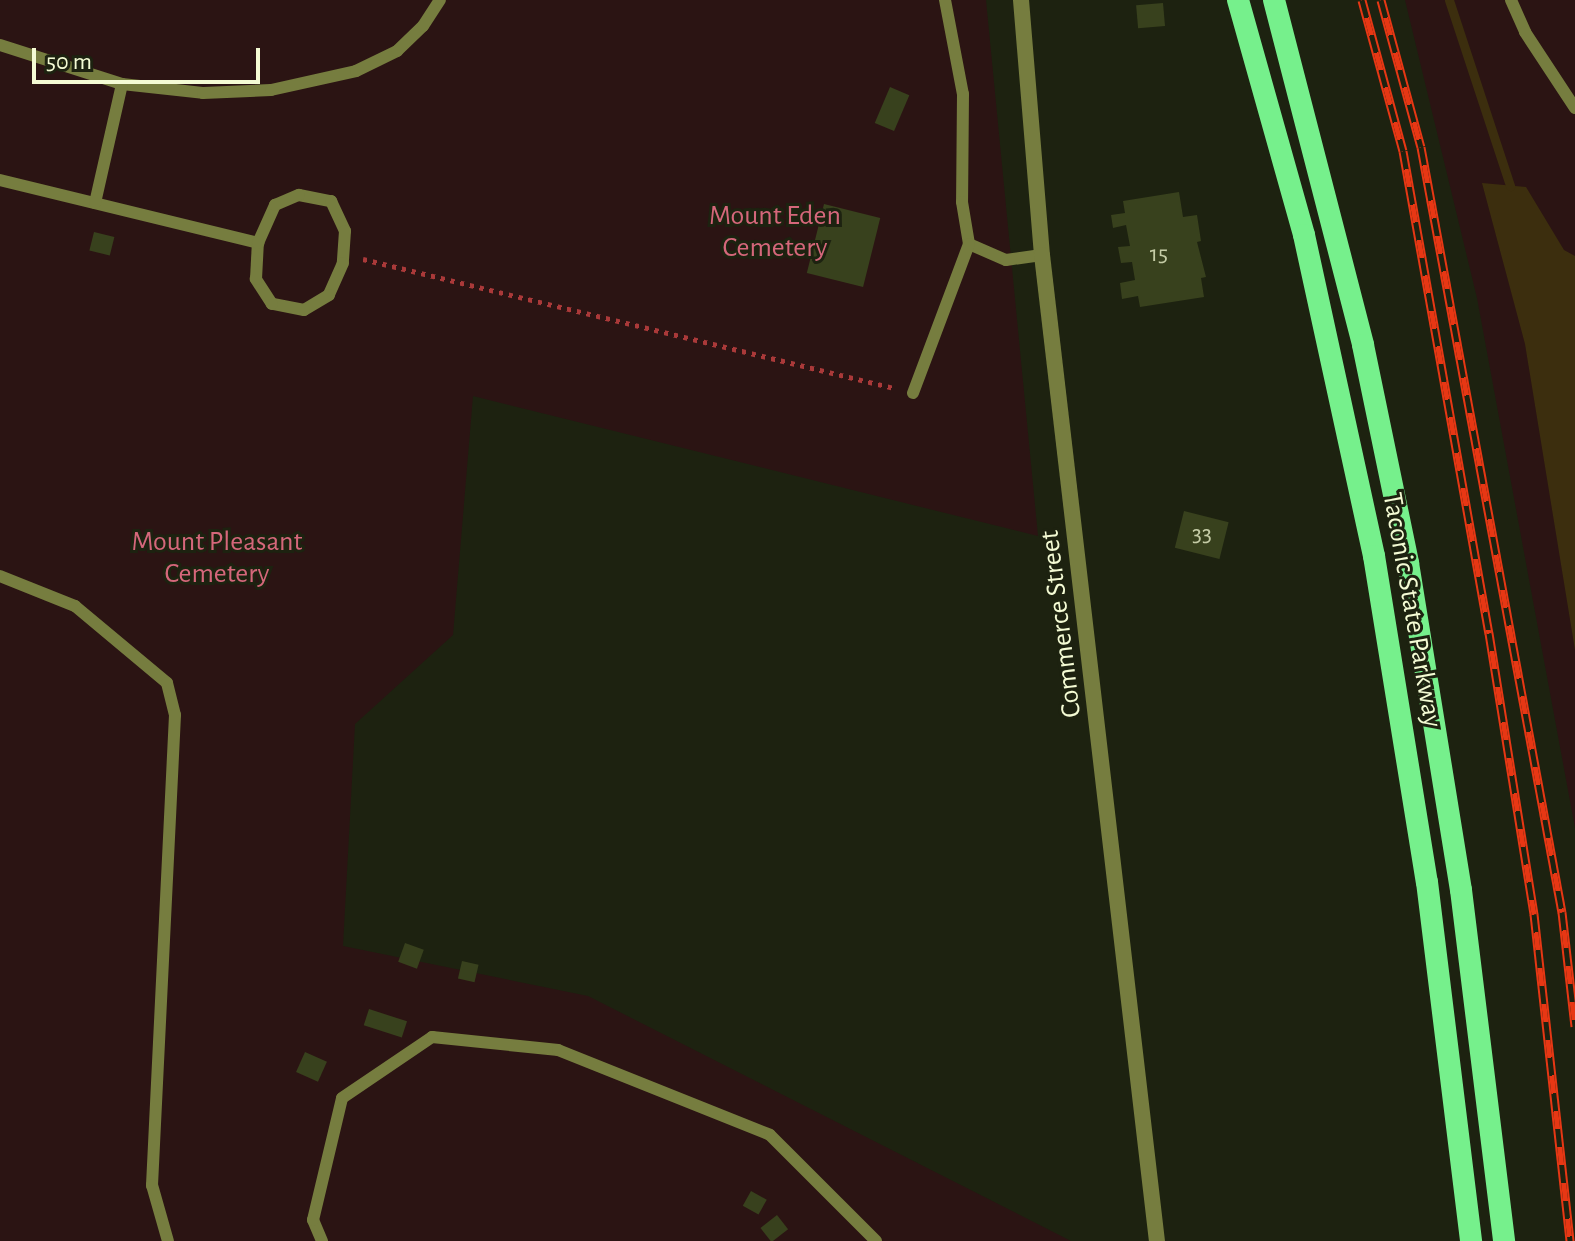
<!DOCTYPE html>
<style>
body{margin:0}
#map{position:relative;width:1575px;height:1241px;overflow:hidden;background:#1d2210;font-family:"Alegreya Sans",sans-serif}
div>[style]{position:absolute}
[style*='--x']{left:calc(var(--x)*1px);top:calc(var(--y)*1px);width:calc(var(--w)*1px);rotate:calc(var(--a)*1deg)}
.green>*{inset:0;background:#2b1413}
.water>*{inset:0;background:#3c2e0e}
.stream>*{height:9px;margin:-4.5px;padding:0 4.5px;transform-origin:4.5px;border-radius:4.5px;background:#3c2e0e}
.building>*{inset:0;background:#38411d;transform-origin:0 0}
.path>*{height:5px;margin-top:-2.5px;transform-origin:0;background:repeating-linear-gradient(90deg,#aa3939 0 4px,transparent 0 10px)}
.service>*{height:12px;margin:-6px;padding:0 6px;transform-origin:6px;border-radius:6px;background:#767d3f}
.tertiary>*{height:16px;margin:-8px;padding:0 8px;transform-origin:8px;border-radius:8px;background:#767d3f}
.trunk>*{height:22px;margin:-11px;padding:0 11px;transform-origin:11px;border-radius:11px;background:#76f08c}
.rail>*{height:9px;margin-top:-4.5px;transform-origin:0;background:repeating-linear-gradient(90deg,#1d2210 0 18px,#e73714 0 36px);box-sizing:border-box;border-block:2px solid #e73714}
span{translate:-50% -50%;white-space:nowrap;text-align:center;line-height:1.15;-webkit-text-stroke:6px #1d2210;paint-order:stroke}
.number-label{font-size:24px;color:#c5cca6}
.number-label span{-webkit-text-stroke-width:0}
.park-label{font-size:28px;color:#d5677b}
.street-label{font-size:28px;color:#f4fbd4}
.scale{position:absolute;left:32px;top:48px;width:228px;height:36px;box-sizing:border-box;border:4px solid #f4fbd4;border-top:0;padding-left:10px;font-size:24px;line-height:28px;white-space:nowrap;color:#f4fbd4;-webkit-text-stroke:6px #1d2210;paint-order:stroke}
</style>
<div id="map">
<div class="green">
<div style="clip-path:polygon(0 0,986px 0,1038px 536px,473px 396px,453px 635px,355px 724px,343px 946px,588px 996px,1071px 1241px,0 1241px)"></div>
<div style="clip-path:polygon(1405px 0,1575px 0,1575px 828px,1477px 298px)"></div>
</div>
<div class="water">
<div style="clip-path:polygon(1482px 183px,1526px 187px,1564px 250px,1575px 256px,1575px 650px,1525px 344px)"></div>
</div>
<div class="stream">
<div style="--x:1449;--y:0;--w:196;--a:71.8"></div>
</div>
<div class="building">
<div style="left:1163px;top:3px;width:23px;height:27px;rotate:85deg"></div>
<div style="left:890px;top:87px;width:21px;height:39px;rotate:23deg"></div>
<div style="clip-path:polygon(1179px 192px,1183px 217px,1197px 215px,1201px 241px,1197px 242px,1206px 277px,1201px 278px,1204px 297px,1140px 307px,1138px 296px,1122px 299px,1120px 283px,1135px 280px,1132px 262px,1121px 263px,1118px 247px,1130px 246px,1126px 225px,1113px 228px,1111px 215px,1125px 213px,1123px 201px)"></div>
<div style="left:824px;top:204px;width:58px;height:71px;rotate:14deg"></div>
<div style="left:94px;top:232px;width:21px;height:19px;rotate:14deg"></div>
<div style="left:1184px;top:511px;width:46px;height:38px;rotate:14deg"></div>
<div style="left:405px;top:943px;width:20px;height:20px;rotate:20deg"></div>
<div style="left:462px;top:961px;width:17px;height:18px;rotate:13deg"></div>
<div style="left:369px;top:1009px;width:40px;height:17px;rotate:18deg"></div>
<div style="left:305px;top:1052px;width:24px;height:22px;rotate:24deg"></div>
<div style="left:751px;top:1191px;width:18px;height:17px;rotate:29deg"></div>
<div style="left:777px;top:1215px;width:18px;height:21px;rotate:52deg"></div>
</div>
<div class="path">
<div style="--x:363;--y:259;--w:546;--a:13.65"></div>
</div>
<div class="service">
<div style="--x:945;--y:0;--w:96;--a:79.2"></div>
<div style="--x:963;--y:94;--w:108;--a:90.5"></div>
<div style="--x:962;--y:202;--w:43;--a:80.5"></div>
<div style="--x:969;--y:244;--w:40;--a:23.4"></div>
<div style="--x:1006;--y:260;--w:36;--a:-8"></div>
<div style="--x:1511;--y:0;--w:35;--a:66"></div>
<div style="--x:1525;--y:32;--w:91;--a:56.7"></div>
<div style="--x:0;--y:45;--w:128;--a:17.7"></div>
<div style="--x:122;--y:84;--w:81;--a:6.3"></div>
<div style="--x:203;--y:93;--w:68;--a:-2.5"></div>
<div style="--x:271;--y:90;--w:87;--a:-12.6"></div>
<div style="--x:356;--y:71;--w:46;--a:-26"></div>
<div style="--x:397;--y:51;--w:36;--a:-44"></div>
<div style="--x:423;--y:26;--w:31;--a:-57"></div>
<div style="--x:0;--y:180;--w:266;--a:13.7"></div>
<div style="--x:299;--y:195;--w:33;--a:11"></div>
<div style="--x:331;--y:201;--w:33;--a:65"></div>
<div style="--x:345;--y:231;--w:32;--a:94"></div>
<div style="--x:343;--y:263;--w:35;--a:114"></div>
<div style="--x:329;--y:295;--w:29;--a:149"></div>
<div style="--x:304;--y:310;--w:33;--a:-169"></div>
<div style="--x:272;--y:304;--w:30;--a:-123"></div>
<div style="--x:256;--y:279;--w:36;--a:-87"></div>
<div style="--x:258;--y:243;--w:42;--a:-65.9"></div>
<div style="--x:275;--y:205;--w:26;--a:-23"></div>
<div style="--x:95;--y:203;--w:122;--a:-77.2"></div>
<div style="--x:913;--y:393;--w:159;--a:-69.4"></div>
<div style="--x:0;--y:576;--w:81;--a:21.8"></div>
<div style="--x:75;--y:606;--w:120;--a:39.9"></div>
<div style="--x:167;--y:683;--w:33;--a:76"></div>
<div style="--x:175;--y:715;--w:471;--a:92.8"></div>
<div style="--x:152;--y:1185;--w:58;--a:74.1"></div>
<div style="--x:322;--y:1241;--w:23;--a:-113"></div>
<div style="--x:313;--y:1220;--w:125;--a:-76.6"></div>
<div style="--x:342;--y:1098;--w:109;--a:-34.1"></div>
<div style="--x:432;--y:1037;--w:127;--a:5.9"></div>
<div style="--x:558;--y:1050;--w:228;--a:21.8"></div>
<div style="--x:770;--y:1135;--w:150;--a:45"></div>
</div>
<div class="tertiary">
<div style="--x:1021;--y:0;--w:256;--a:85.3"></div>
<div style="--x:1042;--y:255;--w:993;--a:83.35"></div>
</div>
<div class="trunk">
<div style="--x:1238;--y:0;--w:244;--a:74.3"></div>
<div style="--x:1304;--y:235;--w:329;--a:77.7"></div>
<div style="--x:1374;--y:556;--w:330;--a:80.8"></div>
<div style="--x:1427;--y:882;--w:362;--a:83"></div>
<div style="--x:1274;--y:0;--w:356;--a:75.5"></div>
<div style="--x:1363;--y:345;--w:223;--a:78.3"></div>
<div style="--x:1408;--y:563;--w:331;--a:80.8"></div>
<div style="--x:1461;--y:890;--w:354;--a:83"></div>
</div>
<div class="rail">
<div style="--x:1362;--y:0;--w:156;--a:74.8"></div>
<div style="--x:1403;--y:151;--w:490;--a:79.9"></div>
<div style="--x:1489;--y:633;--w:285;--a:80.9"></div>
<div style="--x:1534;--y:914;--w:329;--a:83.7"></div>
<div style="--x:1381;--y:0;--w:152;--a:74.8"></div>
<div style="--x:1421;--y:147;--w:778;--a:79.56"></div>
<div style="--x:1562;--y:912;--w:115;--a:83.5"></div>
</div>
<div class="number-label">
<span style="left:1159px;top:255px">15</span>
<span style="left:1202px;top:535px">33</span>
</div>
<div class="park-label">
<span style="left:775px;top:232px">Mount Eden<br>Cemetery</span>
<span style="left:217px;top:558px">Mount Pleasant<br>Cemetery</span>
</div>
<div class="street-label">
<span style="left:1412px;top:610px;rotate:80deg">Taconic State Parkway</span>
<span style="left:1061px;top:624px;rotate:-97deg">Commerce Street</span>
</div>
<div class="scale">50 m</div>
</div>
